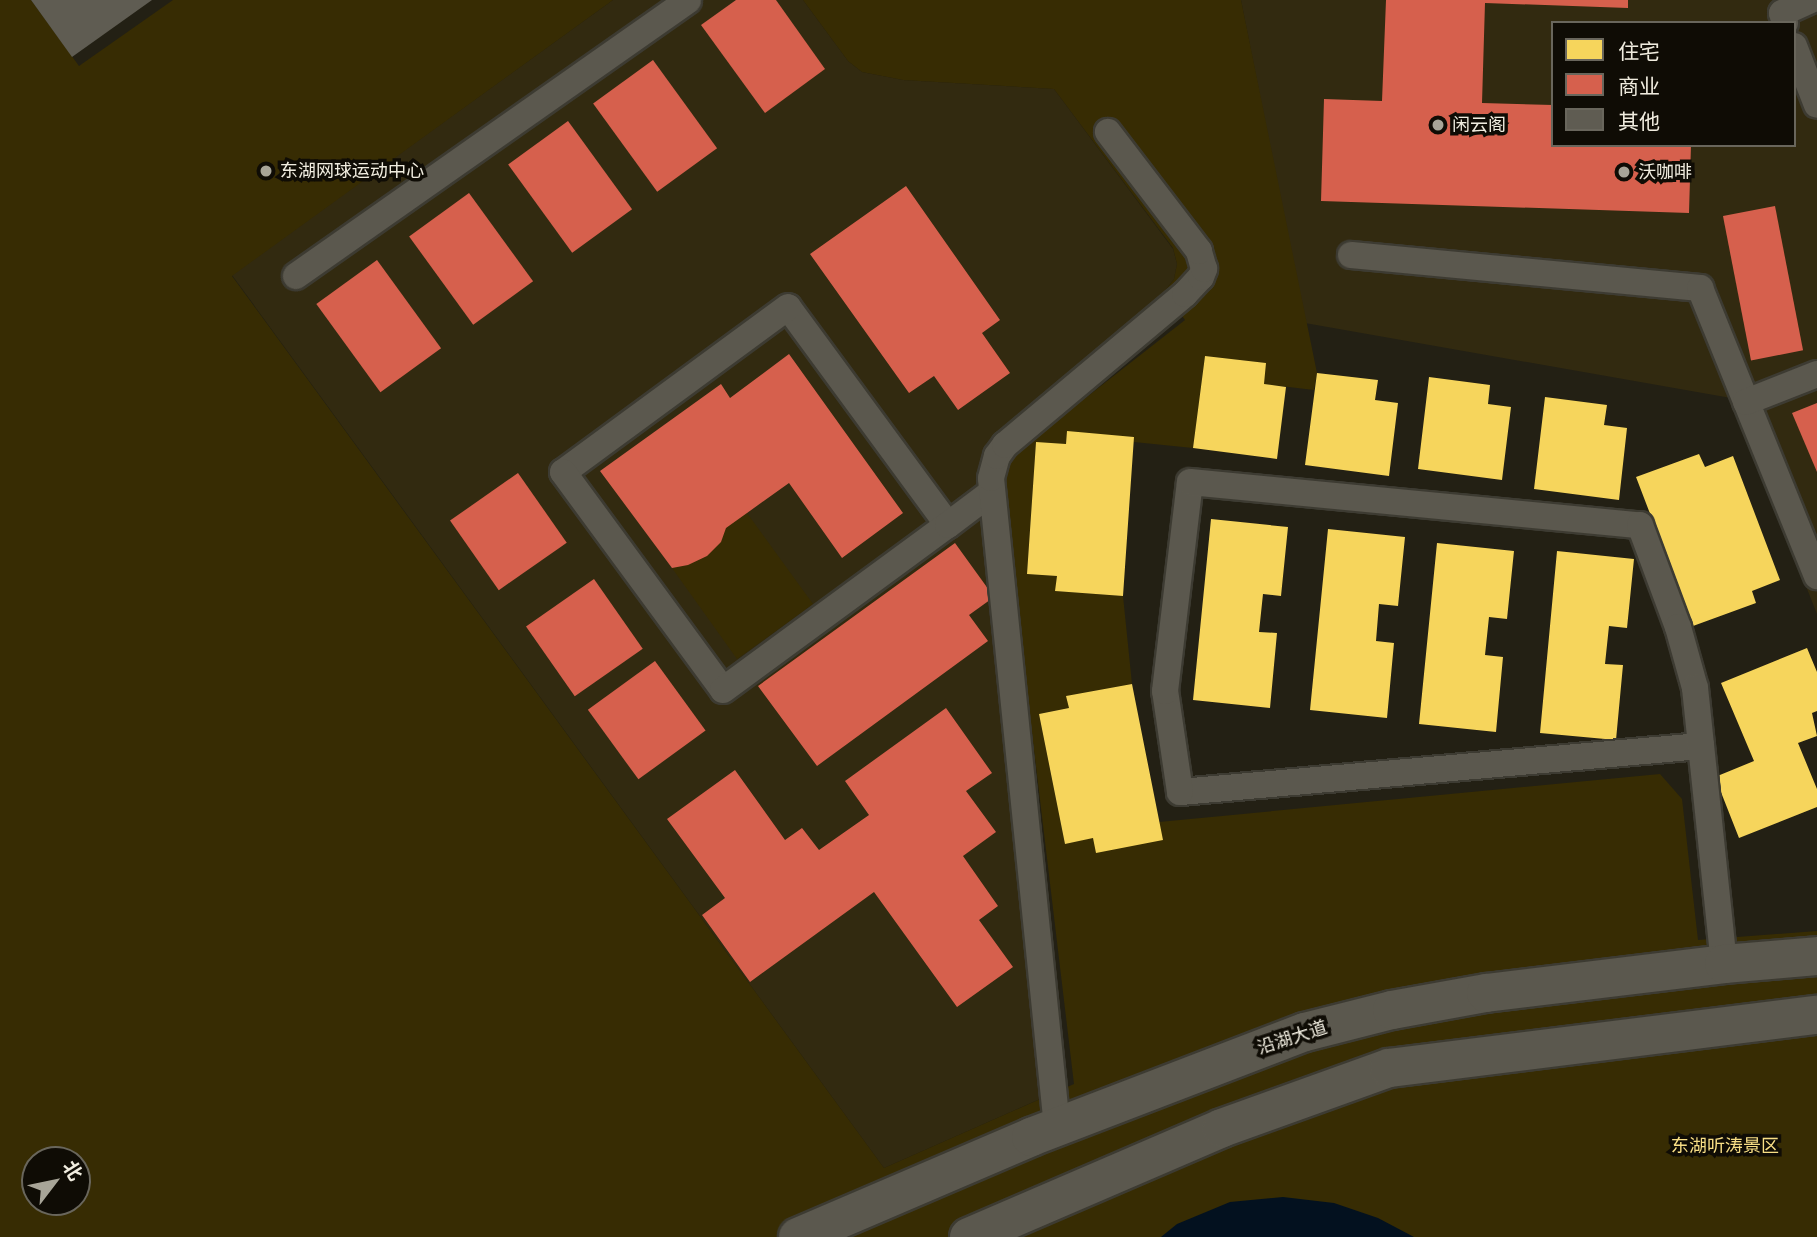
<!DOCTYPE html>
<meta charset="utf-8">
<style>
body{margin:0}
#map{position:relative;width:1817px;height:1237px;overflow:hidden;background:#232014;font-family:"Varela Round","Noto Sans SC",sans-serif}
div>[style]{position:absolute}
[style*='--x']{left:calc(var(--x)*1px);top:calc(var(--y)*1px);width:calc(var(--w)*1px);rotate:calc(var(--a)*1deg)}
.built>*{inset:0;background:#322a10}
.green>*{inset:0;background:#372c03}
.water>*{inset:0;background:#03111f}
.homes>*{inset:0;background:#f6d55c}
.shops>*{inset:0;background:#d6604d;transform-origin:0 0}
.building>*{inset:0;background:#5f5c52}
.roads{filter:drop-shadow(2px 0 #3d3b32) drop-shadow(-2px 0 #3d3b32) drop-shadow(0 2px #3d3b32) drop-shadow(0 -2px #3d3b32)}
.service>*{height:26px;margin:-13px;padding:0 13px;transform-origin:13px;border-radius:13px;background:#5b584e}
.minor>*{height:38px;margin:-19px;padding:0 19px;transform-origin:19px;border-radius:19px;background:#5b584e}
.dots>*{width:19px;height:19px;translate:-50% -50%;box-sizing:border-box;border:4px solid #0f0c05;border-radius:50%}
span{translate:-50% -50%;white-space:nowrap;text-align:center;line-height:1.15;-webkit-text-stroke:7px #0f0c05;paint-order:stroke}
.poi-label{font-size:18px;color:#f0ecdf}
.left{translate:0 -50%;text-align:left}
.street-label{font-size:18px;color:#f0ecdf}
.park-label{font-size:18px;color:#f8de85}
.legend{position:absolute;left:1551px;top:21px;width:245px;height:126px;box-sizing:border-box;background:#0f0c05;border:2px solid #69665c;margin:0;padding:9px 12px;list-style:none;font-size:21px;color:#f0ecdf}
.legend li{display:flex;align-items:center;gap:14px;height:35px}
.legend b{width:35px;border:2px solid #69665c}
.north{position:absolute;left:21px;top:1146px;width:70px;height:70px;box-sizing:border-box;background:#0f0c05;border:2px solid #69665c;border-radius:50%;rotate:58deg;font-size:19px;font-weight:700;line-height:28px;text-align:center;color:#f0ecdf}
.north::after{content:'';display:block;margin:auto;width:24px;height:32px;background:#a8a598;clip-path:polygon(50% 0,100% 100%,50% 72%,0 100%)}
</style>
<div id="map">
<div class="built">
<div style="clip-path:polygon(613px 0,803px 0,848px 61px,862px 72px,903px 80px,1054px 89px,1173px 249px,1177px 264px,1174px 279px,1165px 291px,993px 436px,981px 457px,1040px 1099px,884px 1168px,232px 275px)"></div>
<div style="clip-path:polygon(evenodd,1241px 0,1817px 0,1817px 614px,1731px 398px,1305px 323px,1241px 0,1553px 23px,1794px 23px,1794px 145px,1553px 145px,1553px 23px)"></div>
</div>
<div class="green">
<div style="clip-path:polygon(evenodd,0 0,31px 0,79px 66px,173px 0,613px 0,232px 276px,884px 1168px,1074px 1084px,1002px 482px,1004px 469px,1023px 447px,1185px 320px,1165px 291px,1174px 279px,1177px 264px,1173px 248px,1054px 89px,903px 80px,862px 72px,848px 61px,803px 0,1241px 0,1317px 373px,1314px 390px,1264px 384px,1265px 363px,1205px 356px,1193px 448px,1134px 442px,1134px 437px,1068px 432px,1066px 444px,1036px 443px,1027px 574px,1057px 576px,1056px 591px,1123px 596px,1132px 684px,1067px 696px,1069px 708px,1039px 714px,1065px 844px,1159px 822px,1660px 774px,1682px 799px,1698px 940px,1817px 931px,1817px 1237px,0 1237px,0 0,35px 1160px,77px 1160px,77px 1202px,35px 1202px,35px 1160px)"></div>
<div style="clip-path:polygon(747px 513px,813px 604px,737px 659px,672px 568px,688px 565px,707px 556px,720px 542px,726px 528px)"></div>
</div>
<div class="water">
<div style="clip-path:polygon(1283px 1197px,1334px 1203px,1378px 1218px,1414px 1237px,1161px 1237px,1177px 1224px,1230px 1202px)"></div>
</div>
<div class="homes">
<div style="clip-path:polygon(1205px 356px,1266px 363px,1264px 384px,1286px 387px,1277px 459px,1193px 448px)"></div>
<div style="clip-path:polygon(1317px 373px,1378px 380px,1375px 400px,1398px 403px,1389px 476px,1305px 465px)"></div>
<div style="clip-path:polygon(1429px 377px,1490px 385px,1488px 404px,1511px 407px,1502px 480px,1418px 469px)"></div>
<div style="clip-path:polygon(1545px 397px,1607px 405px,1604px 425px,1627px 428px,1619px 500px,1534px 489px)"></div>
<div style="clip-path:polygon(1067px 431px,1134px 437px,1123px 596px,1055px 591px,1057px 576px,1027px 574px,1036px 442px,1066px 444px)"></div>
<div style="clip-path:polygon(1699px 454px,1705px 467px,1733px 456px,1780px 580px,1752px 591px,1756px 603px,1693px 626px,1636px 477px)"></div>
<div style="clip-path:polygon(1211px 519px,1288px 527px,1281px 596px,1263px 594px,1259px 632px,1277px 633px,1270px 708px,1193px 700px)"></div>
<div style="clip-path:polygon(1328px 529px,1405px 537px,1398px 606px,1379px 604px,1376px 641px,1394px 643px,1387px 718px,1310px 710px)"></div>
<div style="clip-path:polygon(1437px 543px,1514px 551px,1507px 619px,1489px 617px,1485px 655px,1503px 657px,1496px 732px,1419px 724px)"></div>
<div style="clip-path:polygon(1557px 551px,1634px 559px,1627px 628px,1609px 626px,1605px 664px,1623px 665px,1616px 740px,1540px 733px)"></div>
<div style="clip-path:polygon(1807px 648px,1817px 672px,1817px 711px,1812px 713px,1817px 736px,1798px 743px,1817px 789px,1817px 807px,1739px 838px,1715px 777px,1754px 761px,1721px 683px)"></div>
<div style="clip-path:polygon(1132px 684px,1163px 840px,1096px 853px,1093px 838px,1065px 844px,1039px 714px,1069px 708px,1066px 696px)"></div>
</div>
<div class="shops">
<div style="clip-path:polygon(736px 0,776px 0,825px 69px,765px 113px,701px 25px)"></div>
<div style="clip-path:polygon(1386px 0,1628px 0,1628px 8px,1485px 3px,1482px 103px,1553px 105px,1553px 145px,1691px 145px,1689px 213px,1321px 201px,1324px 99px,1382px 101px)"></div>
<div style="left:653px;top:60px;width:109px;height:74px;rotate:54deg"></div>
<div style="left:568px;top:121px;width:109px;height:74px;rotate:54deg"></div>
<div style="clip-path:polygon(906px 186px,1000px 320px,982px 333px,1010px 373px,958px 410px,934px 376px,909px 393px,810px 254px)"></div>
<div style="left:469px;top:193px;width:109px;height:74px;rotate:54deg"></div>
<div style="left:1775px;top:206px;width:147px;height:53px;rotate:79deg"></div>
<div style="left:377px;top:260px;width:109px;height:75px;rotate:54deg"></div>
<div style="clip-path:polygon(789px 354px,903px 513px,842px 558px,789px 483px,726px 528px,721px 542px,707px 556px,688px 565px,672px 568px,600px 471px,721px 384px,730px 398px)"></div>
<div style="clip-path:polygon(1817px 403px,1817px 472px,1792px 413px)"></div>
<div style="left:518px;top:473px;width:85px;height:83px;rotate:55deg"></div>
<div style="clip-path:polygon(955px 543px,994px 597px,969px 615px,988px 641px,817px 766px,758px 686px)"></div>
<div style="left:594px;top:579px;width:85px;height:83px;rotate:55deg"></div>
<div style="left:655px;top:661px;width:86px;height:83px;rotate:54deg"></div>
<div style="clip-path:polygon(946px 708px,992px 773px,966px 791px,996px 832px,963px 856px,998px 906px,979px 920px,1013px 967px,957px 1007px,874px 892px,750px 982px,702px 915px,725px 898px,667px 819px,735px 770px,785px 840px,802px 828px,819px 850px,869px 815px,845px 781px)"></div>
</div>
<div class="building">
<div style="clip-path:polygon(31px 0,152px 0,72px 57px)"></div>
</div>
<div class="roads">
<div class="service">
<div style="--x:1785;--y:23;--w:10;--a:-107"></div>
<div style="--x:1782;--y:13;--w:32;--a:-24"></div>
<div style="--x:1794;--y:46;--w:63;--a:68.7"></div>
<div style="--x:1351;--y:255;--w:351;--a:5.4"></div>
<div style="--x:1700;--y:288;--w:311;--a:67.9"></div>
<div style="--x:296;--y:276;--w:479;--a:-35.1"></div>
<div style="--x:1746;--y:402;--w:76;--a:-21.5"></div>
<div style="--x:948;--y:525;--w:270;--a:-126.3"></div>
<div style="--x:788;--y:307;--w:279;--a:143.7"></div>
<div style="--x:563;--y:472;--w:270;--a:53.7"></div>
<div style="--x:723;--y:690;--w:279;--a:-36.3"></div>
<div style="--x:948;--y:525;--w:55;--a:-36.9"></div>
<div style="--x:1701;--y:746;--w:523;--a:174.95"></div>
<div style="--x:1180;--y:792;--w:102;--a:-98.4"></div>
<div style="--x:1165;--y:691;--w:210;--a:-83.2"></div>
<div style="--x:1190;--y:482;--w:452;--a:5.5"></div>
<div style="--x:1640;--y:525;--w:109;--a:69.6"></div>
<div style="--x:1678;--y:627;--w:63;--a:74.4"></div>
<div style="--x:1695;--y:688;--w:278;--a:84"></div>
<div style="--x:1057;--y:1127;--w:652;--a:-95.81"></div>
<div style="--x:991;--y:478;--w:23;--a:-75"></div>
<div style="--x:997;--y:456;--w:14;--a:-54"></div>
<div style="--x:1005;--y:445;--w:235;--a:-40"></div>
<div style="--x:1185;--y:294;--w:23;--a:-47"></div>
<div style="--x:1201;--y:277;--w:9;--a:-69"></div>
<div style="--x:1204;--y:269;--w:19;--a:-106"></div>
<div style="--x:1199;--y:251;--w:150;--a:-127.4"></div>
</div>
<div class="minor">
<div style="--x:798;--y:1237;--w:254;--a:-23.2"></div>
<div style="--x:1031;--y:1137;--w:293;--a:-21"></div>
<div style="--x:1305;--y:1032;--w:90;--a:-14.2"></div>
<div style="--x:1392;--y:1010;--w:96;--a:-10.3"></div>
<div style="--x:1486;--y:993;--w:240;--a:-6.9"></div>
<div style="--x:1724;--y:964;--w:93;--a:-4.9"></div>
<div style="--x:969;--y:1237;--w:275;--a:-23.3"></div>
<div style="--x:1222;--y:1128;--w:177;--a:-19.8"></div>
<div style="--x:1389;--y:1068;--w:431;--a:-7.1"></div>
</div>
</div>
<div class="dots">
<div style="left:1438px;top:125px;background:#a8a598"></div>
<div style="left:266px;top:171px;background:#a8a598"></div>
<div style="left:1624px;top:172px;background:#a8a598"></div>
</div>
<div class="poi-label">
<span class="left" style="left:1452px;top:125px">闲云阁</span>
<span class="left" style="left:280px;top:171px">东湖网球运动中心</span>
<span class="left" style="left:1638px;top:172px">沃咖啡</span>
</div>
<div class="street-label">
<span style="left:1292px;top:1038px;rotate:-18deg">沿湖大道</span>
</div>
<div class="park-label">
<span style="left:1725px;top:1146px">东湖听涛景区</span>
</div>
<ul class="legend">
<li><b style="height:19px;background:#f6d55c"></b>住宅</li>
<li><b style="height:19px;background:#d6604d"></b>商业</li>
<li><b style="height:19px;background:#5f5c52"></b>其他</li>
</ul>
<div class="north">北</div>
</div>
